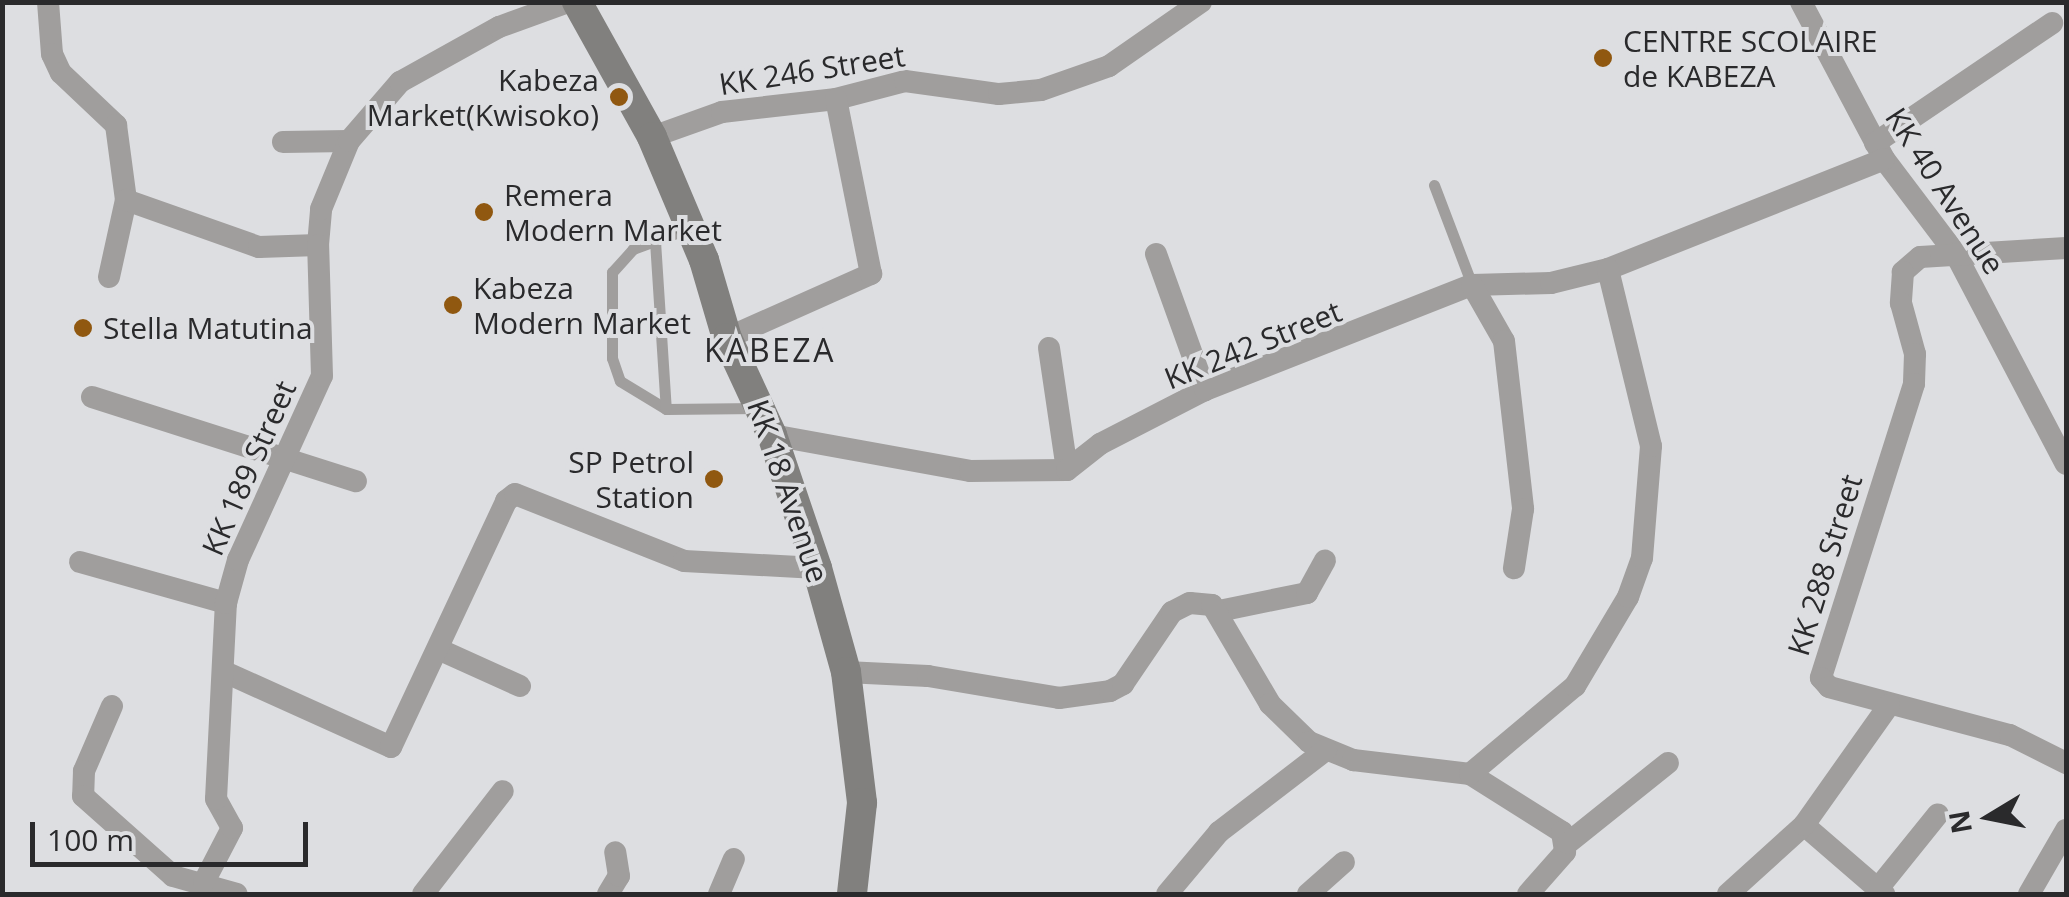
<!DOCTYPE html>
<style>
body{margin:0}
#map{position:relative;width:2069px;height:897px;overflow:hidden;background:#dddee1;font-family:"Open Sans",sans-serif}
div>[style]{position:absolute}
[style*='--x']{left:calc(var(--x)*1px);top:calc(var(--y)*1px);width:calc(var(--w)*1px);rotate:calc(var(--a)*1deg)}
.lane>*{height:11px;margin:-5.5px;padding:0 5.5px;transform-origin:5.5px;border-radius:5.5px;background:#a09e9d}
.street>*{height:22px;margin:-11px;padding:0 11px;transform-origin:11px;border-radius:11px;background:#a09e9d}
.secondary>*{height:30px;margin:-15px;padding:0 15px;transform-origin:15px;border-radius:15px;background:#81807e}
.dots>*{width:28px;height:28px;translate:-50% -50%;box-sizing:border-box;border:5px solid #dddee1;border-radius:50%}
span{translate:-50% -50%;white-space:nowrap;text-align:center;line-height:1.15;-webkit-text-stroke:8px #dddee1;paint-order:stroke}
.poi-label{font-size:30px;color:#2a2a2c}
.left{translate:0 -50%;text-align:left}
.right{translate:-100% -50%;text-align:right}
.street-label{font-size:30px;color:#2a2a2c}
.neighbourhood-label{font-size:32px;color:#2a2a2c;letter-spacing:2.5px}
.frame{position:absolute;inset:0;border:5px solid #2a2a2c;pointer-events:none}
.north{position:absolute;left:1939px;top:767px;width:100px;height:100px;-webkit-text-stroke:8px #dddee1;paint-order:stroke;rotate:260deg;font-size:28px;font-weight:700;line-height:40px;text-align:center;color:#2a2a2c}
.north::after{content:'';display:block;margin:auto;width:35px;height:45px;background:#2a2a2c;clip-path:polygon(50% 0,100% 100%,50% 72%,0 100%)}
.scale{position:absolute;left:30px;top:822px;width:278px;height:45px;box-sizing:border-box;border:5px solid #2a2a2c;border-top:0;padding-left:12px;font-size:30px;line-height:35px;white-space:nowrap;color:#2a2a2c;-webkit-text-stroke:8px #dddee1;paint-order:stroke}
</style>
<div id="map">
<div class="lane">
<div style="--x:1434;--y:185;--w:107;--a:69.2"></div>
<div style="--x:687;--y:229;--w:58;--a:159.7"></div>
<div style="--x:633;--y:249;--w:31;--a:132"></div>
<div style="--x:612;--y:272;--w:86;--a:90"></div>
<div style="--x:612;--y:358;--w:24;--a:71"></div>
<div style="--x:620;--y:381;--w:54;--a:31.3"></div>
<div style="--x:666;--y:409;--w:92;--a:-0.6"></div>
<div style="--x:655;--y:241;--w:168;--a:86.3"></div>
</div>
<div class="street">
<div style="--x:48;--y:2;--w:52;--a:85.6"></div>
<div style="--x:52;--y:54;--w:21;--a:65"></div>
<div style="--x:61;--y:73;--w:76;--a:43.4"></div>
<div style="--x:116;--y:125;--w:76;--a:82.4"></div>
<div style="--x:1801;--y:2;--w:178;--a:62.1"></div>
<div style="--x:1884;--y:159;--w:118;--a:52.9"></div>
<div style="--x:1955;--y:253;--w:238;--a:62.3"></div>
<div style="--x:652;--y:137;--w:74;--a:-19.7"></div>
<div style="--x:722;--y:112;--w:115;--a:-6.5"></div>
<div style="--x:836;--y:99;--w:71;--a:-14.6"></div>
<div style="--x:905;--y:81;--w:95;--a:7.9"></div>
<div style="--x:999;--y:94;--w:42;--a:-5.4"></div>
<div style="--x:1041;--y:90;--w:72;--a:-19.4"></div>
<div style="--x:1109;--y:66;--w:112;--a:-34.8"></div>
<div style="--x:283;--y:142;--w:66;--a:-0.9"></div>
<div style="--x:1875;--y:143;--w:214;--a:-34.1"></div>
<div style="--x:2066;--y:248;--w:146;--a:176.5"></div>
<div style="--x:1920;--y:257;--w:23;--a:139"></div>
<div style="--x:1903;--y:272;--w:31;--a:94"></div>
<div style="--x:1901;--y:303;--w:53;--a:74.6"></div>
<div style="--x:1915;--y:354;--w:30;--a:92"></div>
<div style="--x:1914;--y:384;--w:308;--a:107.6"></div>
<div style="--x:1821;--y:678;--w:12;--a:48"></div>
<div style="--x:1829;--y:687;--w:187;--a:14.9"></div>
<div style="--x:2010;--y:735;--w:63;--a:26.6"></div>
<div style="--x:1156;--y:254;--w:145;--a:70.2"></div>
<div style="--x:109;--y:277;--w:79;--a:-77.6"></div>
<div style="--x:126;--y:200;--w:141;--a:19.5"></div>
<div style="--x:259;--y:247;--w:59;--a:-1.9"></div>
<div style="--x:318;--y:245;--w:36;--a:-85"></div>
<div style="--x:321;--y:209;--w:74;--a:-67.6"></div>
<div style="--x:349;--y:141;--w:78;--a:-49.2"></div>
<div style="--x:400;--y:82;--w:113;--a:-29.1"></div>
<div style="--x:499;--y:27;--w:73;--a:-19.9"></div>
<div style="--x:1472;--y:285;--w:79;--a:-1.5"></div>
<div style="--x:1551;--y:283;--w:59;--a:-13.8"></div>
<div style="--x:1608;--y:269;--w:297;--a:-21.7"></div>
<div style="--x:727;--y:338;--w:158;--a:-24"></div>
<div style="--x:871;--y:274;--w:178;--a:-101.3"></div>
<div style="--x:1049;--y:348;--w:123;--a:81.6"></div>
<div style="--x:92;--y:397;--w:277;--a:17.7"></div>
<div style="--x:772;--y:435;--w:201;--a:10.3"></div>
<div style="--x:970;--y:471;--w:97;--a:-0.6"></div>
<div style="--x:1067;--y:470;--w:42;--a:-38.2"></div>
<div style="--x:1100;--y:444;--w:118;--a:-27.2"></div>
<div style="--x:1205;--y:390;--w:287;--a:-21.5"></div>
<div style="--x:1472;--y:285;--w:64;--a:60.3"></div>
<div style="--x:1504;--y:341;--w:169;--a:83.5"></div>
<div style="--x:1523;--y:509;--w:60;--a:98.7"></div>
<div style="--x:80;--y:562;--w:152;--a:15.7"></div>
<div style="--x:1219;--y:611;--w:90;--a:-11.6"></div>
<div style="--x:1307;--y:593;--w:37;--a:-61"></div>
<div style="--x:438;--y:649;--w:90;--a:24.3"></div>
<div style="--x:846;--y:672;--w:82;--a:2.8"></div>
<div style="--x:928;--y:676;--w:133;--a:9.5"></div>
<div style="--x:1059;--y:698;--w:51;--a:-7.8"></div>
<div style="--x:1110;--y:691;--w:15;--a:-28"></div>
<div style="--x:1123;--y:684;--w:87;--a:-55.8"></div>
<div style="--x:1172;--y:612;--w:20;--a:-27"></div>
<div style="--x:1190;--y:603;--w:22;--a:5"></div>
<div style="--x:1212;--y:605;--w:115;--a:59.6"></div>
<div style="--x:1270;--y:704;--w:54;--a:44.3"></div>
<div style="--x:1309;--y:742;--w:48;--a:22.2"></div>
<div style="--x:1353;--y:760;--w:118;--a:6.8"></div>
<div style="--x:1470;--y:774;--w:109;--a:32.2"></div>
<div style="--x:1562;--y:832;--w:20;--a:81"></div>
<div style="--x:1565;--y:852;--w:56;--a:131.4"></div>
<div style="--x:227;--y:673;--w:180;--a:24.3"></div>
<div style="--x:391;--y:747;--w:272;--a:-64.9"></div>
<div style="--x:506;--y:501;--w:11;--a:-38"></div>
<div style="--x:515;--y:494;--w:182;--a:21.6"></div>
<div style="--x:684;--y:561;--w:133;--a:3"></div>
<div style="--x:112;--y:706;--w:71;--a:113.3"></div>
<div style="--x:84;--y:771;--w:25;--a:92"></div>
<div style="--x:83;--y:796;--w:120;--a:41.6"></div>
<div style="--x:173;--y:876;--w:66;--a:15.7"></div>
<div style="--x:1470;--y:774;--w:137;--a:-40"></div>
<div style="--x:1575;--y:686;--w:104;--a:-59.2"></div>
<div style="--x:1628;--y:597;--w:41;--a:-70.3"></div>
<div style="--x:1642;--y:558;--w:112;--a:-85.4"></div>
<div style="--x:1651;--y:446;--w:182;--a:-103.7"></div>
<div style="--x:1804;--y:825;--w:106;--a:40.8"></div>
<div style="--x:1568;--y:843;--w:128;--a:-38.7"></div>
<div style="--x:204;--y:882;--w:61;--a:-62.6"></div>
<div style="--x:232;--y:828;--w:33;--a:-119"></div>
<div style="--x:216;--y:799;--w:196;--a:-87.1"></div>
<div style="--x:226;--y:603;--w:45;--a:-74.4"></div>
<div style="--x:238;--y:560;--w:202;--a:-65.5"></div>
<div style="--x:322;--y:376;--w:131;--a:-91.7"></div>
<div style="--x:1880;--y:886;--w:92;--a:-51.1"></div>
<div style="--x:423;--y:894;--w:130;--a:-52.2"></div>
<div style="--x:608;--y:894;--w:21;--a:-59"></div>
<div style="--x:619;--y:876;--w:24;--a:-99"></div>
<div style="--x:719;--y:894;--w:38;--a:-67"></div>
<div style="--x:1167;--y:894;--w:81;--a:-50"></div>
<div style="--x:1219;--y:832;--w:135;--a:-37.5"></div>
<div style="--x:1308;--y:894;--w:48;--a:-41.6"></div>
<div style="--x:1728;--y:894;--w:103;--a:-42.2"></div>
<div style="--x:1804;--y:825;--w:147;--a:-54.7"></div>
<div style="--x:2029;--y:894;--w:74;--a:-60"></div>
</div>
<div class="secondary">
<div style="--x:577;--y:2;--w:154;--a:60.9"></div>
<div style="--x:652;--y:137;--w:134;--a:67.1"></div>
<div style="--x:704;--y:260;--w:81;--a:73.6"></div>
<div style="--x:727;--y:338;--w:107;--a:65.1"></div>
<div style="--x:772;--y:435;--w:140;--a:71.3"></div>
<div style="--x:817;--y:568;--w:108;--a:74.4"></div>
<div style="--x:846;--y:672;--w:132;--a:83"></div>
<div style="--x:862;--y:803;--w:92;--a:96.3"></div>
</div>
<div class="dots">
<div style="left:1603px;top:58px;background:#905810"></div>
<div style="left:619px;top:97px;background:#905810"></div>
<div style="left:484px;top:212px;background:#905810"></div>
<div style="left:453px;top:305px;background:#905810"></div>
<div style="left:83px;top:328px;background:#905810"></div>
<div style="left:714px;top:479px;background:#905810"></div>
</div>
<div class="poi-label">
<span class="left" style="left:1623px;top:58px">CENTRE SCOLAIRE<br>de KABEZA</span>
<span class="right" style="left:599px;top:97px">Kabeza<br>Market(Kwisoko)</span>
<span class="left" style="left:504px;top:212px">Remera<br>Modern Market</span>
<span class="left" style="left:473px;top:305px">Kabeza<br>Modern Market</span>
<span class="left" style="left:103px;top:328px">Stella Matutina</span>
<span class="right" style="left:694px;top:479px">SP Petrol<br>Station</span>
</div>
<div class="street-label">
<span style="left:812px;top:70px;rotate:-9deg">KK 246 Street</span>
<span style="left:1945px;top:191px;rotate:57deg">KK 40 Avenue</span>
<span style="left:1253px;top:345px;rotate:-22deg">KK 242 Street</span>
<span style="left:249px;top:468px;rotate:-66deg">KK 189 Street</span>
<span style="left:788px;top:491px;rotate:71deg">KK 18 Avenue</span>
<span style="left:1825px;top:565px;rotate:-73deg">KK 288 Street</span>
</div>
<div class="neighbourhood-label">
<span style="left:770px;top:350px">KABEZA</span>
</div>
<div class="frame"></div>
<div class="north">N</div>
<div class="scale">100 m</div>
</div>
